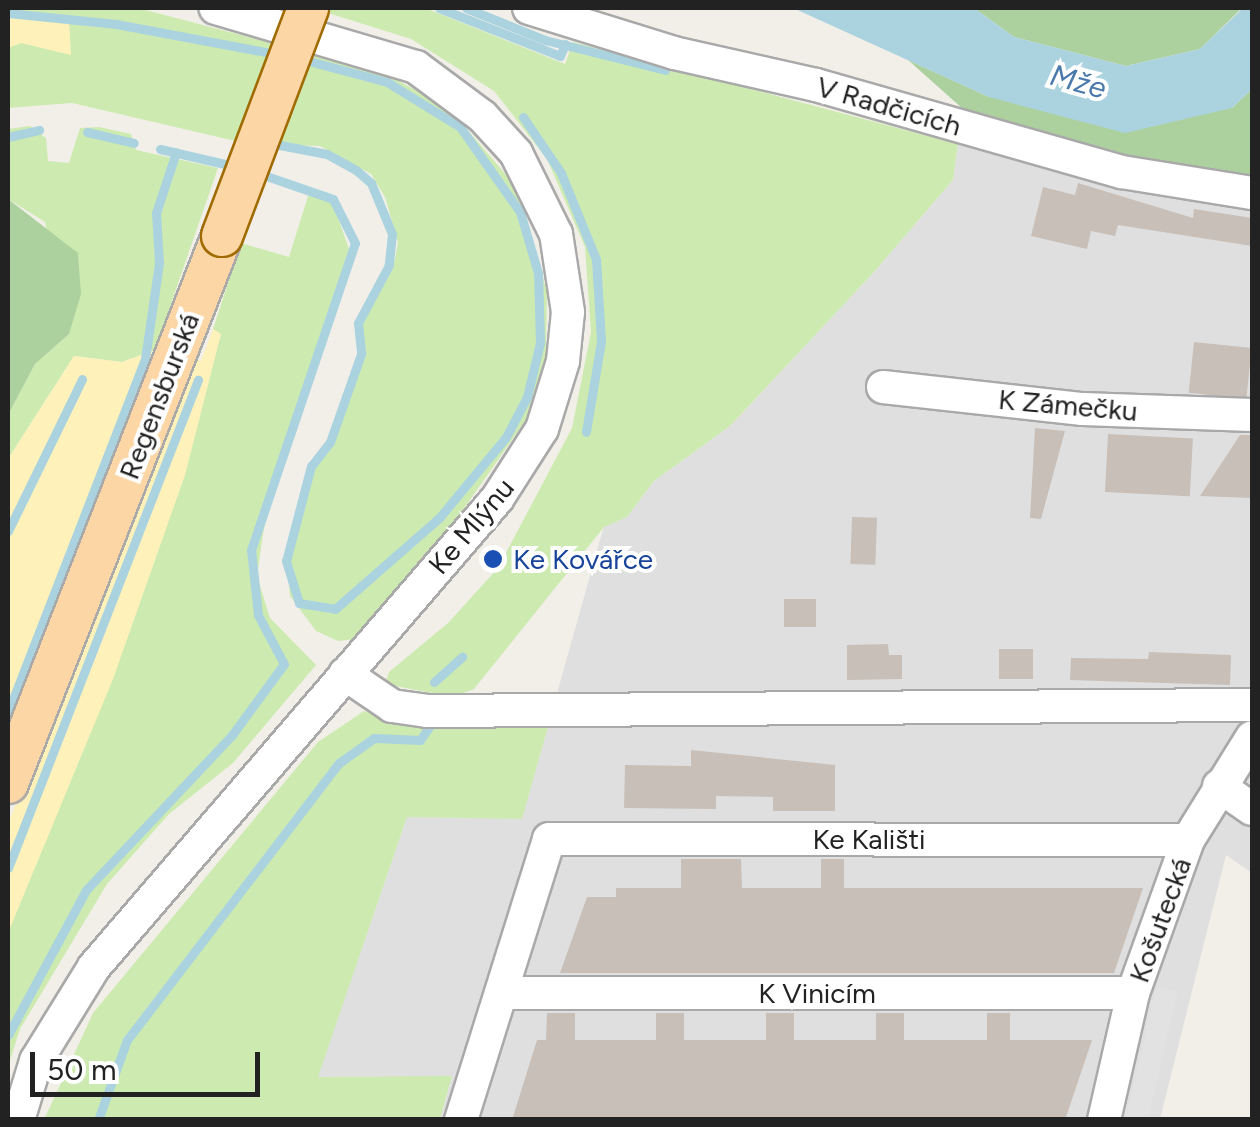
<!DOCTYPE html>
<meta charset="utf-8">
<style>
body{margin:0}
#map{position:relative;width:1260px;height:1127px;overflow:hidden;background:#f2efe9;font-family:Figtree,sans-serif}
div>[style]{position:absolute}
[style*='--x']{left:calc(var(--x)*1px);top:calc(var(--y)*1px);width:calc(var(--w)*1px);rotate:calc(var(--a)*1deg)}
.residential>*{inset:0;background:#e0dfdf}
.grass>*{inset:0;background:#cdebb0}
.forest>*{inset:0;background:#add19e}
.sand>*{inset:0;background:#fff1ba}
.parking>*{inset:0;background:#e2e2e2;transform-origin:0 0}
.water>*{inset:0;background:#aad3df}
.stream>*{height:9px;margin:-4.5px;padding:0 4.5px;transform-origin:4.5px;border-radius:4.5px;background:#aad3df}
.building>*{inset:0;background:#c7bfb8;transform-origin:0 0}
.roads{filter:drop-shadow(2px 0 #a9a9a9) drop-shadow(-2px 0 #a9a9a9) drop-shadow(0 2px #a9a9a9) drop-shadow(0 -2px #a9a9a9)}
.minor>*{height:32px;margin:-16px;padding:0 16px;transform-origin:16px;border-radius:16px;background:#fff}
.major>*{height:40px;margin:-20px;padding:0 20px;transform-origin:20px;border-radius:20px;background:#fcd6a4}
.bridges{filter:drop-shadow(2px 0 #a06b00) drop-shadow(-2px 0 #a06b00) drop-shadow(0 2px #a06b00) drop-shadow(0 -2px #a06b00)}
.major-bridge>*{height:40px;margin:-20px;padding:0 20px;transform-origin:20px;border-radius:20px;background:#fcd6a4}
.dots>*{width:28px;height:28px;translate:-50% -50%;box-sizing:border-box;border:5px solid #fff;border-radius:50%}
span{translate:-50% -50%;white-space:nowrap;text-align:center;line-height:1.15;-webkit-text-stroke:8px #fff;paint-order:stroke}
.street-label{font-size:28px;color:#222}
.transit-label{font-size:28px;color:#164399}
.left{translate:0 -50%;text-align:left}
.water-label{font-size:30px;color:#4a7aab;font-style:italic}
.frame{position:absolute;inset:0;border:10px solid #222;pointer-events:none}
.scale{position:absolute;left:30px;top:1052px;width:230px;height:45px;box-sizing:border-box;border:5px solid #222;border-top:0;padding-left:12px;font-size:30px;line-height:35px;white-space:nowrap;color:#222;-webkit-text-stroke:8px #fff;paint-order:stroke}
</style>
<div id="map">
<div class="residential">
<div style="clip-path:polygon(963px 109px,1252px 191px,1252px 873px,1226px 855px,1160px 1119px,440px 1119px,452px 1077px,317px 1078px,407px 817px,522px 818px,604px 526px,627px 517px,654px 481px,730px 426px,875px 271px,953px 180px)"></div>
</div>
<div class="grass">
<div style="clip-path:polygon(8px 8px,138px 8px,382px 72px,449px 108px,518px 189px,547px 292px,546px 354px,528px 417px,465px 507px,355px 639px,338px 641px,316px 631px,290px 596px,287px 566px,313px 468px,332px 446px,364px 353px,362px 323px,395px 259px,398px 242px,385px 197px,371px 174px,320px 146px,244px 143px,72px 103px,8px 108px)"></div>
<div style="clip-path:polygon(312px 8px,425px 8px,565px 64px,573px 42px,958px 144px,953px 180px,875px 271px,730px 426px,654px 481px,627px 517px,604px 527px,474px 689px,453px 697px,385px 684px,389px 672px,448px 623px,498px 568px,572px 428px,591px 332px,585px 247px,547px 159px,494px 91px,411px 39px)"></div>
<div style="clip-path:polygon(30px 126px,46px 138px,48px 161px,69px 163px,80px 128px,99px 127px,131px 134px,136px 150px,218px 168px,155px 350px,122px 362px,74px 356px,8px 459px,8px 415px,35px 364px,69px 334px,45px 222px,8px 199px,8px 129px)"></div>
<div style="clip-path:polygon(309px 193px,333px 204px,349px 249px,269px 494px,257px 576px,270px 618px,316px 665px,233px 763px,169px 814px,107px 884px,20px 1029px,8px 1067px,8px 933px,221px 335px,213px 329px,241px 243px,289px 257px)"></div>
<div style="clip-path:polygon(364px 711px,383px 718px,549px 723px,522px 819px,407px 817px,318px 1077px,452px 1076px,440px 1119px,44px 1120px,93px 1013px,318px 742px)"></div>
</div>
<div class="forest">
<div style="clip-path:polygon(974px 8px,1242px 8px,1200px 49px,1126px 66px,1014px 37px)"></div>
<div style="clip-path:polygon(908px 60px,989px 97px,1232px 108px,1252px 89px,1252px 191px,963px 109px)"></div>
<div style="clip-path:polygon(8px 199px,78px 253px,81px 294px,69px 334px,35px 364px,8px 415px)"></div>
</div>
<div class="sand">
<div style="clip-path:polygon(8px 13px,69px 19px,71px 55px,21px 43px,8px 48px)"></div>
<div style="clip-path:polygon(213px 329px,221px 334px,185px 475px,113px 679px,8px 933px,8px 824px,188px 357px,201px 361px)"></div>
<div style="clip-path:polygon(155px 350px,48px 631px,8px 722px,8px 459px,74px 356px,122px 362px)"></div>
</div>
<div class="parking">
<div style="left:1156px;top:987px;width:22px;height:136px;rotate:13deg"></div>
</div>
<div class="water">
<div style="clip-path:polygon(793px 8px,974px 8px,1014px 37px,1126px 66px,1200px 49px,1243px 8px,1252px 8px,1252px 89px,1232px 108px,1125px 133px,989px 97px)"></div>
</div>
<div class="stream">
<div style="--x:439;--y:8;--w:130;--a:21.6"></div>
<div style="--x:560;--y:56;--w:13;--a:-67"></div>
<div style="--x:466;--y:8;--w:85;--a:22.1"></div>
<div style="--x:545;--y:40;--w:124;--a:14"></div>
<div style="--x:8;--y:13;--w:109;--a:5.8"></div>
<div style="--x:116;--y:24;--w:168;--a:10.6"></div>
<div style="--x:523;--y:117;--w:68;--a:55.8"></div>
<div style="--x:561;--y:173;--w:93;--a:67.9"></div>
<div style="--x:596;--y:259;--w:82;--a:86.5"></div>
<div style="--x:601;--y:341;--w:92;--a:99.4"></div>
<div style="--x:87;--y:132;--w:48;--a:13.2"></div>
<div style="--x:8;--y:137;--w:32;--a:-13"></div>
<div style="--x:269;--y:143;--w:59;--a:10.7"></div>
<div style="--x:327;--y:154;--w:33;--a:29"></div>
<div style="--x:356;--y:170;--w:20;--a:41"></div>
<div style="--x:371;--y:183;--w:55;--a:67.6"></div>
<div style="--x:392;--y:234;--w:31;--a:96"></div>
<div style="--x:389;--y:265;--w:66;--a:118.1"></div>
<div style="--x:358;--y:323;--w:31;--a:84"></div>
<div style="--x:361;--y:354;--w:93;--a:109.4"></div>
<div style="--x:330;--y:442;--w:31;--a:128"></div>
<div style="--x:311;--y:466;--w:98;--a:104.7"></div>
<div style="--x:286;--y:561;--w:44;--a:72.8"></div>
<div style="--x:299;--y:603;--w:36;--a:9"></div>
<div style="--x:335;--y:609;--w:138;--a:-41.2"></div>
<div style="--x:439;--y:518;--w:105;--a:-50.4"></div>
<div style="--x:506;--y:437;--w:45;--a:-62.3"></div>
<div style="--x:527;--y:397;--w:56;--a:-76.5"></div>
<div style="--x:540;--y:343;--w:70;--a:-91.6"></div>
<div style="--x:538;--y:273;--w:64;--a:-106.4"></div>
<div style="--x:520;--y:212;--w:104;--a:-125.2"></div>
<div style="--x:460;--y:127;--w:86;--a:-148.3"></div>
<div style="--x:387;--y:82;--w:89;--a:-165"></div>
<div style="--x:160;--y:149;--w:80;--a:13"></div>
<div style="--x:8;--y:531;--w:169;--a:-64"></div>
<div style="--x:434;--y:682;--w:38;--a:-42"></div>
<div style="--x:8;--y:712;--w:379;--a:-68.8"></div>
<div style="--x:145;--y:359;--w:97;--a:-81.7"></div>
<div style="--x:159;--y:263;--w:50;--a:-93.4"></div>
<div style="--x:156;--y:213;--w:64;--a:-71.8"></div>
<div style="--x:8;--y:868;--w:524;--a:-68.73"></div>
<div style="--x:8;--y:1035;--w:165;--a:-61.7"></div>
<div style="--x:86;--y:890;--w:213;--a:-46.7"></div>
<div style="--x:232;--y:735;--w:88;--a:-53.8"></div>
<div style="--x:284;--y:664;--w:55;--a:-118"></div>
<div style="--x:258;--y:615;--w:65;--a:-96.1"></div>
<div style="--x:251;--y:550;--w:324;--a:-71.3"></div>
<div style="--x:355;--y:243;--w:49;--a:-116.6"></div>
<div style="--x:333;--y:199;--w:79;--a:-160.9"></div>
<div style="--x:98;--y:1120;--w:85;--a:-70.1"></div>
<div style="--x:127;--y:1040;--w:349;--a:-52.6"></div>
<div style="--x:339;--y:763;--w:43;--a:-35.5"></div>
<div style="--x:374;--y:738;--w:46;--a:2.5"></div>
<div style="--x:420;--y:740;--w:21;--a:-55"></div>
</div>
<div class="building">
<div style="clip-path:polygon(1078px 183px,1193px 218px,1194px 209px,1252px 218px,1252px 246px,1118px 225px,1115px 236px,1091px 231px,1087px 249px,1031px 236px,1043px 187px,1075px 195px)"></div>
<div style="left:1194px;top:342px;width:58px;height:51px;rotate:6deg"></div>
<div style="clip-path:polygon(1035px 428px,1065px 431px,1041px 519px,1030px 518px)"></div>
<div style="left:1108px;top:434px;width:85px;height:58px;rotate:3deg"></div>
<div style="clip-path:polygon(1240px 435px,1252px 435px,1252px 498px,1200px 496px)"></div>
<div style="left:852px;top:517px;width:25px;height:47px;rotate:2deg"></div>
<div style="left:784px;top:599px;width:32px;height:28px"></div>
<div style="clip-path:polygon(888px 644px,889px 655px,902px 655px,902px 679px,847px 680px,847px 645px)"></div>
<div style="left:999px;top:649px;width:34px;height:30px"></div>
<div style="clip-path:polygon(1149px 652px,1231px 655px,1230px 685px,1070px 680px,1071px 658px,1148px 659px)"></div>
<div style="clip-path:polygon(691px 750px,835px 765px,835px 811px,773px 811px,773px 797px,716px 796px,716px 809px,624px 808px,625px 765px,691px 766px)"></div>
<div style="clip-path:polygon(681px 859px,741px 859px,742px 888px,821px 888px,821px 859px,844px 859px,844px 888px,1143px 888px,1114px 973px,560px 973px,587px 897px,616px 897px,616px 888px,681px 888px)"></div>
<div style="clip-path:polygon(547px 1013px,575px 1013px,575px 1040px,656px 1040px,656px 1013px,684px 1013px,684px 1040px,766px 1040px,766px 1013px,794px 1013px,794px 1040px,876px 1040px,876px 1013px,904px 1013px,904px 1040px,987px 1040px,987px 1013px,1010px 1013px,1010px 1040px,1092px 1040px,1065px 1120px,512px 1120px,537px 1040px,546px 1040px)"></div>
</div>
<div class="roads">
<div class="minor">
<div style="--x:529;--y:8;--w:152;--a:17.2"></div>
<div style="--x:674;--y:53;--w:146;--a:12.7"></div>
<div style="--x:816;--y:85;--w:318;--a:15.9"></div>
<div style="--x:1122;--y:172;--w:132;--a:9.2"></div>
<div style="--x:883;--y:387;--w:201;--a:6.3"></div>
<div style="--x:1083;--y:409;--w:169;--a:2"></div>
<div style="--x:345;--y:674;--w:57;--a:34.2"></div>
<div style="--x:392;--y:706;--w:35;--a:8"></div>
<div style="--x:427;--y:711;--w:825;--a:-0.42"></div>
<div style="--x:1219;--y:786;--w:40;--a:34.9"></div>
<div style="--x:501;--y:993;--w:632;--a:0"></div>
<div style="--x:18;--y:1120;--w:62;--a:-73"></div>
<div style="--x:36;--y:1061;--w:110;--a:-58.3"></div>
<div style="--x:94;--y:967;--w:618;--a:-49.27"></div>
<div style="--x:497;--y:499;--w:83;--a:-57.3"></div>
<div style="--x:542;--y:429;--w:71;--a:-72.8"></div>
<div style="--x:563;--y:361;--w:49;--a:-84.2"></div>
<div style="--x:568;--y:312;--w:79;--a:-98.7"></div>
<div style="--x:556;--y:234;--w:90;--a:-116.3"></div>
<div style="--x:516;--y:153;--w:50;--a:-132.6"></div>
<div style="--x:482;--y:116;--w:82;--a:-143.4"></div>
<div style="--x:416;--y:67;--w:209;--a:-163.6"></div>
<div style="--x:461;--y:1120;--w:294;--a:-72.6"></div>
<div style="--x:549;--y:839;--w:639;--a:0.09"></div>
<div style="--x:1104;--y:1120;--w:130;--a:-77.1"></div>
<div style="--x:1133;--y:993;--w:163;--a:-70.2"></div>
<div style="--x:1188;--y:840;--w:121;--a:-58.1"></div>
</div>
<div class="major">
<div style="--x:8;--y:783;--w:587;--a:-68.63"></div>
</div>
</div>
<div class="bridges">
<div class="major-bridge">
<div style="--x:222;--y:236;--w:244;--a:-69.3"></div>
</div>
</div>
<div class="dots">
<div style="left:493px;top:559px;background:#1a4fb4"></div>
</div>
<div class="street-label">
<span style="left:889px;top:106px;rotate:16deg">V Radčicích</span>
<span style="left:159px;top:396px;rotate:-69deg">Regensburská</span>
<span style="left:1068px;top:405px;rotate:5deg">K Zámečku</span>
<span style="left:471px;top:526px;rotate:-50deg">Ke Mlýnu</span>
<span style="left:869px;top:839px">Ke Kališti</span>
<span style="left:1160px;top:920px;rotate:-70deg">Košutecká</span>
<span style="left:817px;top:993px">K Vinicím</span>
</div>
<div class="transit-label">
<span class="left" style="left:513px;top:559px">Ke Kovářce</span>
</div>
<div class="water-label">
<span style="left:1078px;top:82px;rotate:15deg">Mže</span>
</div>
<div class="frame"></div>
<div class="scale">50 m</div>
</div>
